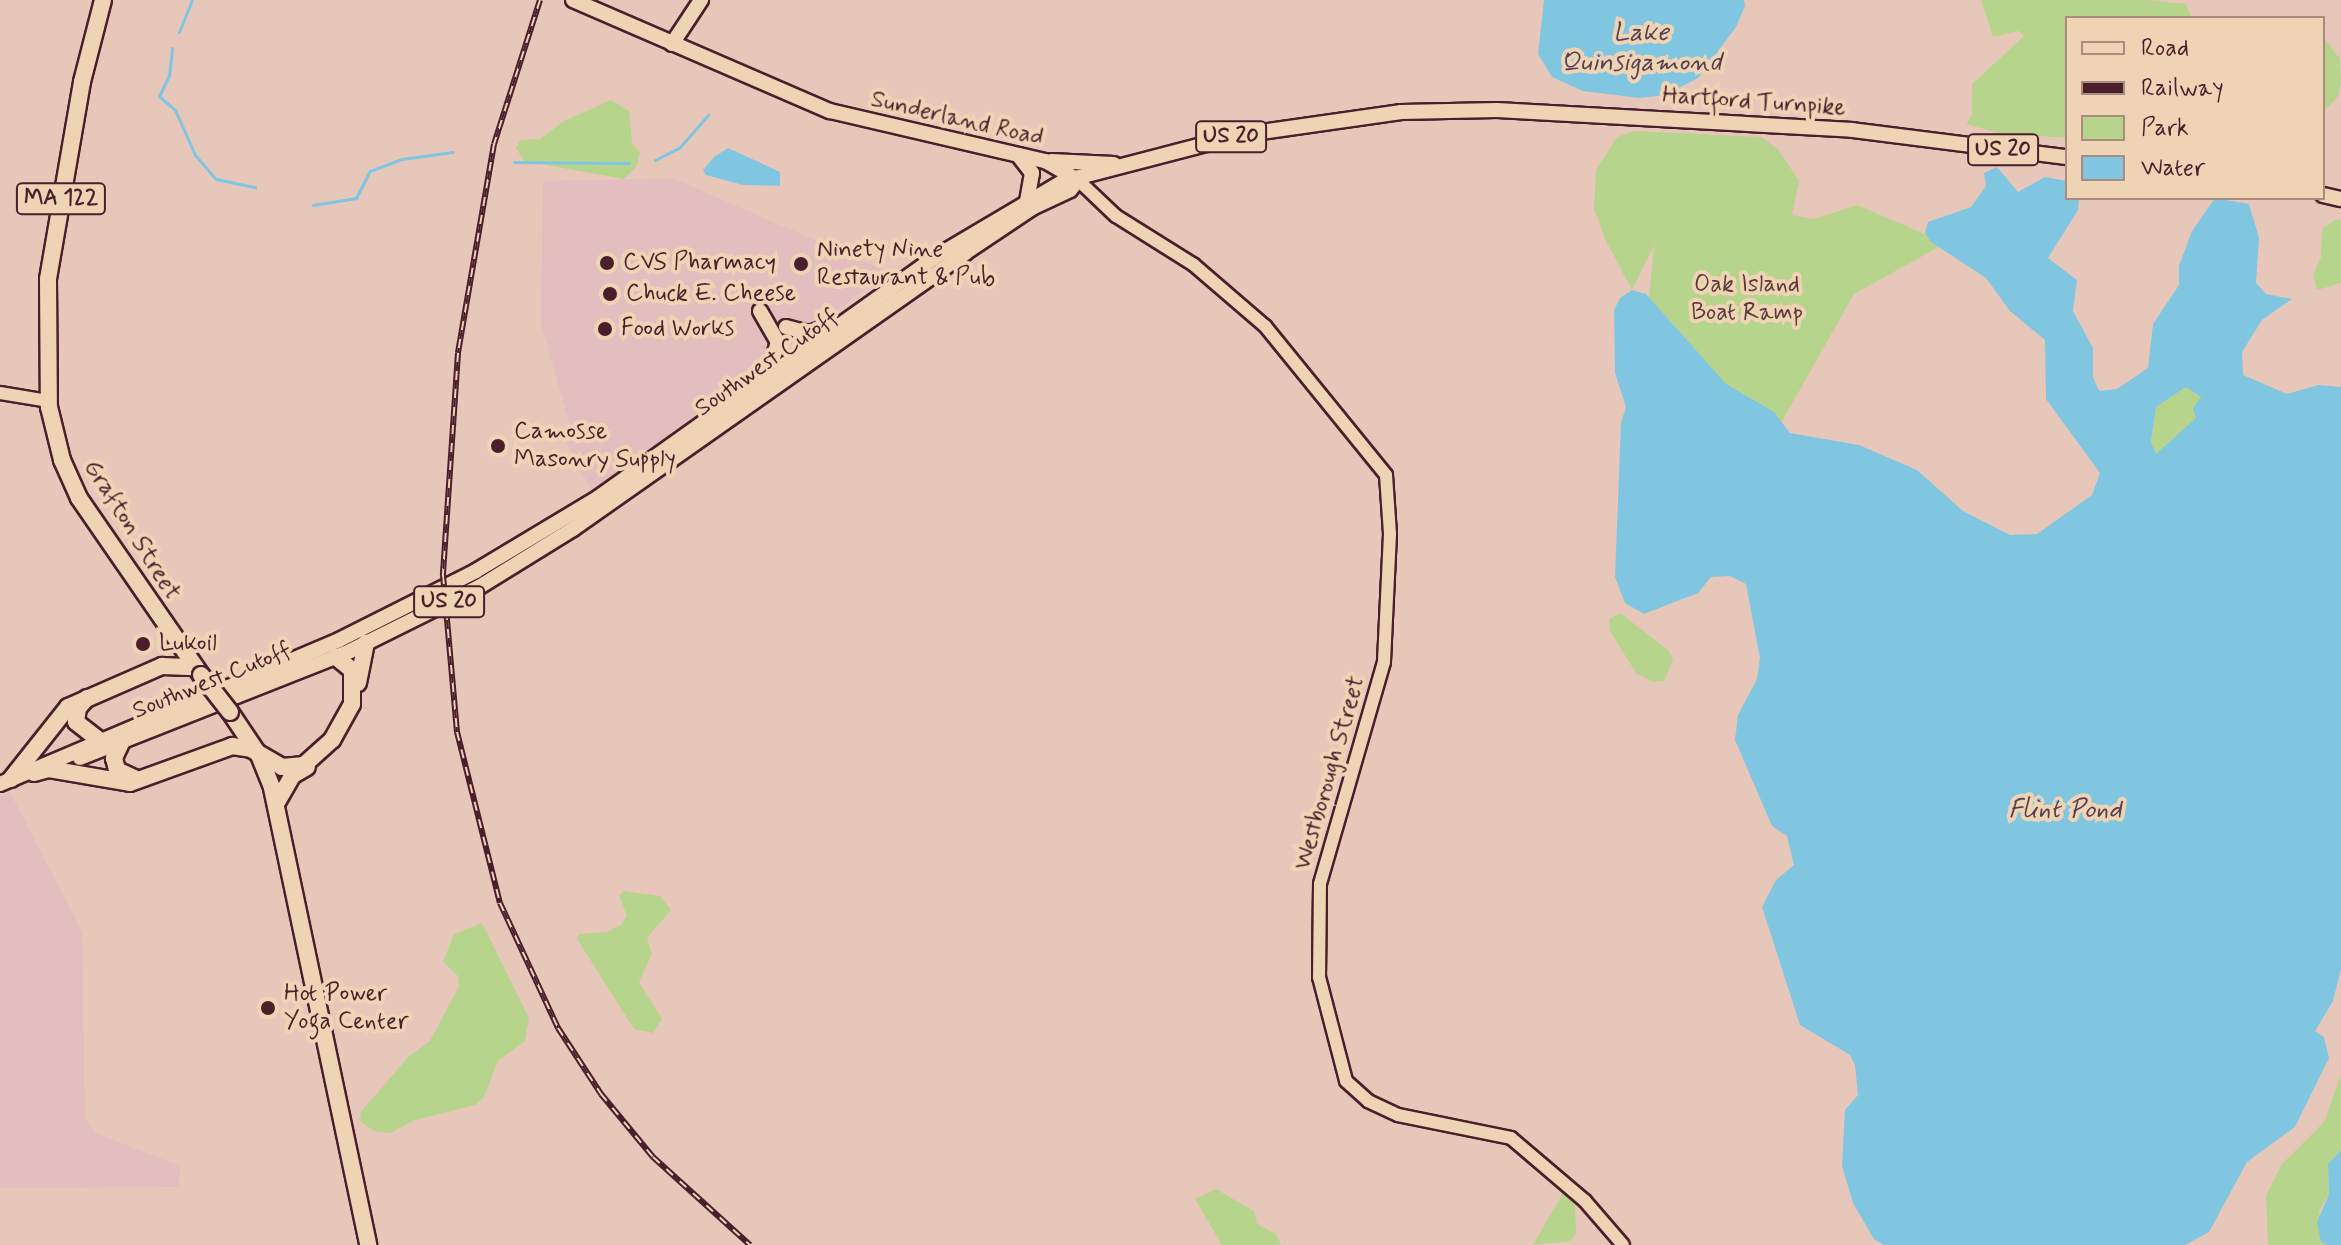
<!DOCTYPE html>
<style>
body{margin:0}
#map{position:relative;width:2341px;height:1245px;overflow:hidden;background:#e8c7bb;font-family:Mynerve,sans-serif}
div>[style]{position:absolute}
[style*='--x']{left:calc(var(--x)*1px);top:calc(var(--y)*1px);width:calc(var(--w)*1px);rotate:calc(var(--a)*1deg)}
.built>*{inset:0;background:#e4bebf}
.green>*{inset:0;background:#b7d48d}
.water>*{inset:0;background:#80c6e1}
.stream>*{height:3px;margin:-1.5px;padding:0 1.5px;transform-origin:1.5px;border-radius:1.5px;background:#80c6e1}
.roads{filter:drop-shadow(2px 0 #4a1f2b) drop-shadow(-2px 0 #4a1f2b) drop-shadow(0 2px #4a1f2b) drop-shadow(0 -2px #4a1f2b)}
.secondary>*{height:12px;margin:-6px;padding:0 6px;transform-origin:6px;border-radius:6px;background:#eed3b5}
.primary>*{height:14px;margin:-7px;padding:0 7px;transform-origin:7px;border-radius:7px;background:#eed3b5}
.highway>*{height:16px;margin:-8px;padding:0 8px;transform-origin:8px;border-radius:8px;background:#eed3b5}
.rail>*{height:6px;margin-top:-3px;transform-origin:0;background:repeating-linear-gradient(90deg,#eed3b5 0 9px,#4a1f2b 0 18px);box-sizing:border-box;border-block:2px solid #4a1f2b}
.bridges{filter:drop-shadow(2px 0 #4a1f2b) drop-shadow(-2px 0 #4a1f2b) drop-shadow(0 2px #4a1f2b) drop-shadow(0 -2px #4a1f2b)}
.highway-bridge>*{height:16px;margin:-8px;padding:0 8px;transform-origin:8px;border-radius:8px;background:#eed3b5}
.dots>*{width:22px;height:22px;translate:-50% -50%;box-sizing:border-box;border:4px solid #eed3b5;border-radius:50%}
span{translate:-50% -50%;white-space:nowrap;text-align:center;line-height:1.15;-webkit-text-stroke:8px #eed3b5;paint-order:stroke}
.shield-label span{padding:2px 6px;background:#eed3b5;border:2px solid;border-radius:6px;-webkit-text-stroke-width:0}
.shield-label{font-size:22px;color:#4a1f2b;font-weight:700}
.street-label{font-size:24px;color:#4a1f2b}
.poi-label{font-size:24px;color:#4a1f2b}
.left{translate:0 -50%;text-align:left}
.park-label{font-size:24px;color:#5a3a3a}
.water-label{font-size:26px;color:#55404f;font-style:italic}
.legend{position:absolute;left:2065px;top:16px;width:260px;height:184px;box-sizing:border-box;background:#eed3b5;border:2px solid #ac8b7e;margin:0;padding:10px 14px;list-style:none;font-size:24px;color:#4a1f2b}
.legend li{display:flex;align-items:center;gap:16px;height:40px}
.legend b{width:40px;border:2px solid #ac8b7e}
</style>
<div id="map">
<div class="built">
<div style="clip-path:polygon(672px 178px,889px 272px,592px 491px,566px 443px,574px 439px,541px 325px,543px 181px)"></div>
<div style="clip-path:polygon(10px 792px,82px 932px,85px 1118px,96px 1133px,180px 1166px,179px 1187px,0 1188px,0 796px)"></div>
</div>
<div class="green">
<div style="clip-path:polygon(1981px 0,2147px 0,2186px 4px,2192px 18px,2067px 18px,2067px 138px,1999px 133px,1966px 124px,1972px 115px,1972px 84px,2024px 36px,2018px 31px,1993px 37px)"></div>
<div style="clip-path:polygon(2324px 38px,2340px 59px,2341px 83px,2338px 97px,2323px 112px)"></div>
<div style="clip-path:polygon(611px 100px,629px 111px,632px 144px,640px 152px,637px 166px,624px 179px,524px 161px,516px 148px,520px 140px,540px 139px,564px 121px)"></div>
<div style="clip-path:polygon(1634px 131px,1761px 137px,1778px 149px,1799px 181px,1792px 215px,1814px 219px,1857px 205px,1946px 243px,1854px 294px,1776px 432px,1731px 396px,1648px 308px,1654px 246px,1664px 225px,1632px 290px,1606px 241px,1594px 209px,1596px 170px,1617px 137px)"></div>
<div style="clip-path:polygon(2336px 219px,2341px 220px,2341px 283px,2317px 290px,2313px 275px,2321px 257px,2322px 229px)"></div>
<div style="clip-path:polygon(2186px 387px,2201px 397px,2196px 418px,2156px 454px,2151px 442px,2156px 407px)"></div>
<div style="clip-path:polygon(1620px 613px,1668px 650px,1673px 660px,1664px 681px,1654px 682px,1636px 673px,1610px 631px,1609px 619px)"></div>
<div style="clip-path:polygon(624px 891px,660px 896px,671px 910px,647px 938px,652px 954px,639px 982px,662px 1019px,653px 1033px,634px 1029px,577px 939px,579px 934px,607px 932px,622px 924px,627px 915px,619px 896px)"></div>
<div style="clip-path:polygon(482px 923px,529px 1018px,525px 1041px,498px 1061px,484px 1097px,475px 1105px,415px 1120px,390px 1133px,374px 1131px,361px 1122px,360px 1113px,409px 1056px,430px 1041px,459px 986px,458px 976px,443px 962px,454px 934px)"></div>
<div style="clip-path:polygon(2341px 1074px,2341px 1150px,2328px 1164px,2329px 1194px,2319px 1211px,2321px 1242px,2327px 1245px,2268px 1245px,2266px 1196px,2281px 1165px,2324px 1122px)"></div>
<div style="clip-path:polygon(1216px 1189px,1254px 1211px,1257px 1224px,1276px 1234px,1281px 1245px,1222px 1245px,1195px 1199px)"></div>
<div style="clip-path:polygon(1564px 1191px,1575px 1204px,1576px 1234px,1570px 1241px,1533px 1245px)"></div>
</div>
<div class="water">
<div style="clip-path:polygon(1544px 0,1744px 0,1745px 6px,1736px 27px,1698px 78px,1665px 95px,1639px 98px,1583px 91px,1552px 77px,1538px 54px)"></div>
<div style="clip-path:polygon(728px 148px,780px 172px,780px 186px,743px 185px,706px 175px,703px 170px,714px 157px)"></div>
<div style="clip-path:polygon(evenodd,1997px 167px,2018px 192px,2045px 177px,2067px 181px,2067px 198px,2079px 198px,2078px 210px,2048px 258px,2077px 280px,2073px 311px,2093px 348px,2093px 377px,2099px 391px,2117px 389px,2148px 368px,2153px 324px,2179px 285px,2179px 266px,2192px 231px,2215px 198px,2249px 204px,2259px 238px,2256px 283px,2266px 294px,2292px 299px,2262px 320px,2242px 352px,2243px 375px,2287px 394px,2318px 385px,2341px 387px,2341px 969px,2333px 1001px,2315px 1031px,2324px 1037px,2329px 1058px,2295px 1127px,2247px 1162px,2209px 1232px,2185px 1245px,1884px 1245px,1874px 1239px,1853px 1203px,1842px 1166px,1845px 1110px,1858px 1095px,1855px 1065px,1850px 1055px,1800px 1025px,1762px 907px,1776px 880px,1794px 865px,1787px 836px,1772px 826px,1735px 740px,1738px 715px,1757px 679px,1760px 658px,1746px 584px,1730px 576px,1711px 577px,1698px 593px,1644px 614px,1625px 603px,1615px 577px,1621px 423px,1626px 407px,1615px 373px,1614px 310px,1620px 298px,1632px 290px,1646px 294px,1726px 384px,1774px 412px,1790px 433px,1859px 445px,1917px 470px,1963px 511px,2010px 535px,2037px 534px,2092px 495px,2100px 473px,2046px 399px,2045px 340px,2010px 311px,1986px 278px,1931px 242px,1925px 233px,1928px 222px,1971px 207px,1986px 186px,1984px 173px,1997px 167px,2186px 387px,2201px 397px,2193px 409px,2196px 418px,2156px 454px,2151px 442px,2156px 407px,2186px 387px)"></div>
<div style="clip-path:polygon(2341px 1150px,2341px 1245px,2327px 1245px,2321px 1242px,2317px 1222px,2329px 1194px,2328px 1164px)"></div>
</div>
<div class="stream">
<div style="--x:179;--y:32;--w:35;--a:-68"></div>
<div style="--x:172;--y:48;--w:27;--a:96"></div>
<div style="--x:169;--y:75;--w:23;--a:115"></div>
<div style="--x:159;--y:96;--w:21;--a:41"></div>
<div style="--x:175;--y:110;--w:49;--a:66"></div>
<div style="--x:195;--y:155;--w:32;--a:49"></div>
<div style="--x:216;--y:179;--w:40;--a:12"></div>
<div style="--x:655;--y:160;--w:28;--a:-27"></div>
<div style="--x:680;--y:147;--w:43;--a:-48.8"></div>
<div style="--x:514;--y:162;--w:115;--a:0.5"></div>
<div style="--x:313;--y:205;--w:44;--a:-9.2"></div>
<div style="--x:356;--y:198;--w:30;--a:-63"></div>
<div style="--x:370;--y:171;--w:34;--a:-21"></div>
<div style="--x:402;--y:159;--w:51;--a:-7.8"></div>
</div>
<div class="roads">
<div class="secondary">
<div style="--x:1078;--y:180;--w:52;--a:43.5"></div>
<div style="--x:1116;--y:216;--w:92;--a:32.1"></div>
<div style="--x:1194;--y:265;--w:94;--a:40.7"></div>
<div style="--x:1265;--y:326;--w:192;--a:50.9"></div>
<div style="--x:1386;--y:475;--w:59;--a:86.1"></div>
<div style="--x:1390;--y:534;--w:128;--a:92.7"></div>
<div style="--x:1384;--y:662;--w:231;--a:106.1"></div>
<div style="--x:1320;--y:884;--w:93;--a:90.6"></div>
<div style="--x:1319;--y:977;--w:107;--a:75.4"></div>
<div style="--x:1346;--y:1081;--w:30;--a:42"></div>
<div style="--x:1368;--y:1101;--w:33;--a:25"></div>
<div style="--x:1398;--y:1115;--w:115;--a:11.5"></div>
<div style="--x:1511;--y:1138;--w:97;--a:40.4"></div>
<div style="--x:1585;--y:1201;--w:58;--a:49.2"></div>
<div style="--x:0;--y:393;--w:50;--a:9.3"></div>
</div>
<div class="primary">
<div style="--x:573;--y:0;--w:280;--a:23.4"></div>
<div style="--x:830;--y:111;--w:221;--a:13.1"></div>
<div style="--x:1045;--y:161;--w:38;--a:30"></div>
<div style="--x:672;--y:44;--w:53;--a:-56.6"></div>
<div style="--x:1018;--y:155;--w:23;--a:52"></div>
<div style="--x:1032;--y:173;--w:28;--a:100"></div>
<div style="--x:1051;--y:161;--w:63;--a:2.7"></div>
<div style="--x:2323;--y:195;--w:18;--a:13"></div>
<div style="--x:760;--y:311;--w:36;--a:60"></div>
<div style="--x:778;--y:342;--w:31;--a:107"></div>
<div style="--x:786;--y:327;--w:24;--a:15"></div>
<div style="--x:809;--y:333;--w:18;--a:-19"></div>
<div style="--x:80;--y:758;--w:290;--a:-21.6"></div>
<div style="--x:350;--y:651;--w:144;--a:-26.4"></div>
<div style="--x:479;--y:587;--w:110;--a:-31.7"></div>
<div style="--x:573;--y:529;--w:479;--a:-35.1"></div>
<div style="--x:965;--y:253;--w:81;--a:-33.9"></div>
<div style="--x:1032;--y:208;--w:42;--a:-25.3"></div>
<div style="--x:1070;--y:190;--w:13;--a:-51"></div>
<div style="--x:0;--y:784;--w:368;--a:-23"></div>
<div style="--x:339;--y:640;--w:153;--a:-26.7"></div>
<div style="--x:476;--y:571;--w:144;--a:-31"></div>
<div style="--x:599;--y:497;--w:415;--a:-35.5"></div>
<div style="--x:937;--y:256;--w:147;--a:-30.6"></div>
<div style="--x:1064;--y:181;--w:182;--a:-14.6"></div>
<div style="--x:1240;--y:135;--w:163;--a:-8.1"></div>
<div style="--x:1401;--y:112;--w:96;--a:-1.2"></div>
<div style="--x:1497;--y:110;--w:356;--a:3.2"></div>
<div style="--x:1852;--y:130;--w:217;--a:7.2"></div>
</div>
<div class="highway">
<div style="--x:103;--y:0;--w:85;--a:104.4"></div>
<div style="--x:82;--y:82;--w:200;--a:99.8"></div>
<div style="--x:48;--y:279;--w:128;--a:89.6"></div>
<div style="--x:49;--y:407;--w:55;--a:76.2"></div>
<div style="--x:62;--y:460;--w:42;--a:65.9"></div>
<div style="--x:79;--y:498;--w:215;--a:55.4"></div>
<div style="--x:358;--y:683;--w:41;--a:-78.7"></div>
<div style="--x:87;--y:698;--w:13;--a:132"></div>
<div style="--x:78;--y:708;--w:14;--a:98"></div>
<div style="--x:76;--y:722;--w:29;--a:38"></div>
<div style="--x:230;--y:712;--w:52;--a:56"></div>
<div style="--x:259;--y:755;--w:35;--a:68"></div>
<div style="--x:272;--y:788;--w:467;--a:78.1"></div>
<div style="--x:121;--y:743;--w:17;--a:115"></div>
<div style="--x:114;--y:758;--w:12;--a:76"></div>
<div style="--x:117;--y:770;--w:19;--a:25"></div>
<div style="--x:34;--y:773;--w:16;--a:-15"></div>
<div style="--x:49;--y:769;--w:82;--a:9.8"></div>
<div style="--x:130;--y:783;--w:109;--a:-19.9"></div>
<div style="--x:232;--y:746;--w:19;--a:9"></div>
<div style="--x:251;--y:749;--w:36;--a:30"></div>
<div style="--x:282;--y:767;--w:22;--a:-5"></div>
<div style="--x:304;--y:765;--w:38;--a:-42"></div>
<div style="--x:332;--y:740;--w:41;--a:-60.9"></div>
<div style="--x:352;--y:704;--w:34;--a:-90"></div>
<div style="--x:352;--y:670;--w:21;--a:-141"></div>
<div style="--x:11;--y:779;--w:92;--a:-51.6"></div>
<div style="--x:68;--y:707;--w:103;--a:-23.6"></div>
<div style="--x:162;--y:666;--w:33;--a:2"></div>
<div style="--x:276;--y:804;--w:34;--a:-60"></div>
<div style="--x:293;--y:775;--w:16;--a:-30"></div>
</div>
</div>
<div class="rail">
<div style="--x:540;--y:0;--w:151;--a:107.7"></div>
<div style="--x:494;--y:144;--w:212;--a:99.8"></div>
<div style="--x:458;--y:353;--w:223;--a:93.9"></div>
<div style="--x:443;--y:575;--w:158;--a:84.9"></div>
<div style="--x:457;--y:732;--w:176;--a:75.9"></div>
<div style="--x:500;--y:903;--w:138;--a:65.1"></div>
<div style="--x:558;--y:1028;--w:79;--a:56.9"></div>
<div style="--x:601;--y:1094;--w:82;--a:50.5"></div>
<div style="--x:653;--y:1157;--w:131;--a:42.2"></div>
</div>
<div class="bridges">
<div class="highway-bridge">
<div style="--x:201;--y:675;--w:47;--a:51.9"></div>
</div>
</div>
<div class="dots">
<div style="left:607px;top:263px;background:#4a1f2b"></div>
<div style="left:801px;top:264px;background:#4a1f2b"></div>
<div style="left:610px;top:294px;background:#4a1f2b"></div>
<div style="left:605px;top:329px;background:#4a1f2b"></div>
<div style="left:498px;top:446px;background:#4a1f2b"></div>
<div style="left:143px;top:644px;background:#4a1f2b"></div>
<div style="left:268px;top:1008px;background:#4a1f2b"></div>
</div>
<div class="shield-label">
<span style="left:1231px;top:137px">US 20</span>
<span style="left:2003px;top:150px">US 20</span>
<span style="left:61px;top:199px">MA 122</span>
<span style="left:449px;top:602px">US 20</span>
</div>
<div class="street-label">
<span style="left:1754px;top:102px;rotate:4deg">Hartford Turnpike</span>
<span style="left:957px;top:119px;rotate:13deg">Sunderland Road</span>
<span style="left:767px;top:363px;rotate:-35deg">Southwest Cutoff</span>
<span style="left:132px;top:530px;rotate:58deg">Grafton Street</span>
<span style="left:212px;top:681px;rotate:-22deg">Southwest Cutoff</span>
<span style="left:1330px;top:773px;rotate:-74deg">Westborough Street</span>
</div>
<div class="poi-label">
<span class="left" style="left:817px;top:264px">Ninety Nine<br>Restaurant &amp; Pub</span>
<span class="left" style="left:623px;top:263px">CVS Pharmacy</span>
<span class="left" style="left:626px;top:294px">Chuck E. Cheese</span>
<span class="left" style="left:621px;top:329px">Food Works</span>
<span class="left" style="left:514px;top:446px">Camosse<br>Masonry Supply</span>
<span class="left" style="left:159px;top:644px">Lukoil</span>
<span class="left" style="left:284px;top:1008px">Hot Power<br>Yoga Center</span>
</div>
<div class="park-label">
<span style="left:1747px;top:299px">Oak Island<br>Boat Ramp</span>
</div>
<div class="water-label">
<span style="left:1641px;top:49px">Lake<br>Quinsigamond</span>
<span style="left:2065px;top:811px">Flint Pond</span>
</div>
<ul class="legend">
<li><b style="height:10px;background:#eed3b5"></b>Road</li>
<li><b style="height:10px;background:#4a1f2b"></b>Railway</li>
<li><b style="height:22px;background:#b7d48d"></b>Park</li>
<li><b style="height:22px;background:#80c6e1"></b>Water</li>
</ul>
</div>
